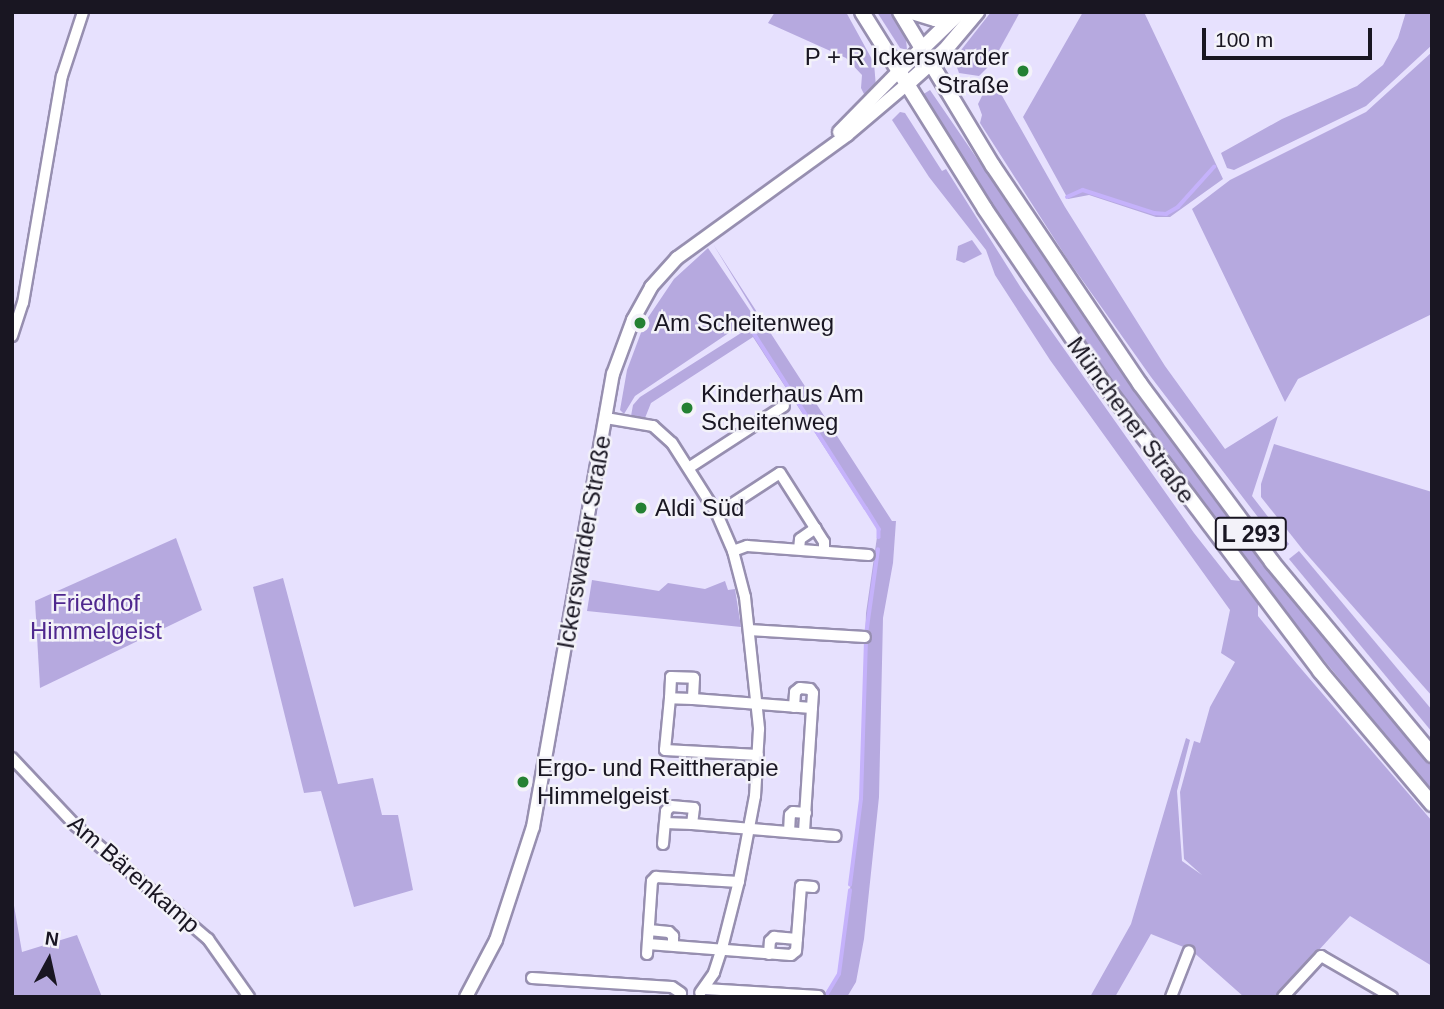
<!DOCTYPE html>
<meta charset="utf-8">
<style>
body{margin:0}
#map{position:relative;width:1444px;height:1009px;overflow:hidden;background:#e7e1fe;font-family:Helvetica,sans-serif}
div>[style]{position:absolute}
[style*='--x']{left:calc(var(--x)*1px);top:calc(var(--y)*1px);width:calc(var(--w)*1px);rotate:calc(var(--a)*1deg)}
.green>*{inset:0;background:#b6a9df}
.stream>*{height:3.5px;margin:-1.75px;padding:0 1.75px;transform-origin:1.75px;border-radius:1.75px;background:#c5b2fb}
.roads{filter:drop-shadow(2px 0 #978fb0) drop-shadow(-2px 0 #978fb0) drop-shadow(0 2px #978fb0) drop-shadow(0 -2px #978fb0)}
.minor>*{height:10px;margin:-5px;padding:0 5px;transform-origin:5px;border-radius:5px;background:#fff}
.tertiary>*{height:12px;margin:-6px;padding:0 6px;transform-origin:6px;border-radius:6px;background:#fff}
.secondary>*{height:14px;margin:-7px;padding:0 7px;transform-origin:7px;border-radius:7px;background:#fff}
.primary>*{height:14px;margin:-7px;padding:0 7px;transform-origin:7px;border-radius:7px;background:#fff}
.dots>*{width:19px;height:19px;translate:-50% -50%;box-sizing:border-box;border:4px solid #f3f2f9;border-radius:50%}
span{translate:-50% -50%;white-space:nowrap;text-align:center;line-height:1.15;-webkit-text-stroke:5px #f3f2f9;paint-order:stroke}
.shield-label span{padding:2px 5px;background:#f3f2f9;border:2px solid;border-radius:5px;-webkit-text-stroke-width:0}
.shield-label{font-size:23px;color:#191622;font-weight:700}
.poi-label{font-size:24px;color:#191622}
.right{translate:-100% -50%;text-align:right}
.left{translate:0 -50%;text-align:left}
.street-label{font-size:24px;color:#191622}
.park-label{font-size:24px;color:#4f288e}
.frame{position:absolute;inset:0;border:14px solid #191622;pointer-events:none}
.north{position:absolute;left:14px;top:925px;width:70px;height:70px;-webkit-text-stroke:5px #f3f2f9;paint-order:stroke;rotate:8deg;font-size:19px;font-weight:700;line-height:28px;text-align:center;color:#191622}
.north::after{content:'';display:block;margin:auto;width:24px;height:32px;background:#191622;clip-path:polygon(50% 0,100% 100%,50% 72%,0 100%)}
.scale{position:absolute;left:1202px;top:28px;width:170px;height:32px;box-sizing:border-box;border:4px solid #191622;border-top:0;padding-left:9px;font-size:21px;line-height:24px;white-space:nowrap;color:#191622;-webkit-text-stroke:5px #f3f2f9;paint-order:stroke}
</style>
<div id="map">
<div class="green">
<div style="clip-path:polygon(775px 12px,846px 12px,874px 63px,876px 87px,866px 98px,861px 88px,862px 75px,846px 58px,768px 23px)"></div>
<div style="clip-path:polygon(877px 12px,891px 12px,906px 39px,907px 50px,900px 48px)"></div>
<div style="clip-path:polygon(991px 12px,1020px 12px,992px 63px,979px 76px,959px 73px,954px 59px)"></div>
<div style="clip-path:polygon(1083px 12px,1144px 12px,1223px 179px,1170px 217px,1156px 217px,1089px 195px,1068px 199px,1023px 117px)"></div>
<div style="clip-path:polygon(1406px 12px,1432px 12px,1432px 45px,1366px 106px,1234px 170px,1227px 168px,1221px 153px,1282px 119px,1357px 86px,1383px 65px,1398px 38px)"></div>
<div style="clip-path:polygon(1432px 52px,1432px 314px,1298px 379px,1285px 402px,1192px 209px,1230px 180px,1366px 112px)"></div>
<div style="clip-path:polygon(989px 82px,996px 85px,1065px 207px,1165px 366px,1225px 449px,1278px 416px,1252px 496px,1289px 544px,1283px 550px,1151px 377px,1068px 260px,980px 123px,982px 115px,978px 104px)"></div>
<div style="clip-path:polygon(930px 90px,1153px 415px,1256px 552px,1432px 766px,1432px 791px,1247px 567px,1099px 366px,948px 138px,922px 95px)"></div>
<div style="clip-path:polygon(900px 112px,905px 113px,942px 171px,946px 169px,1021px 288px,1194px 533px,1231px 580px,1241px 581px,1258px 604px,1258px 616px,1297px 664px,1432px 821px,1432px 966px,1350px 916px,1276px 997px,1244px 997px,1191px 950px,1151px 934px,1115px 997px,1090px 997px,1131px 924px,1186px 738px,1190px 740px,1177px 791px,1182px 861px,1202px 875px,1184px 859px,1180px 792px,1194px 741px,1200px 743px,1210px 707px,1235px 662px,1221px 653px,1230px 610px,1050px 360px,995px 275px,986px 250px,929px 177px,892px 120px)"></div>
<div style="clip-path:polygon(972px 240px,982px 254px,964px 263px,956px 260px,958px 246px)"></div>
<div style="clip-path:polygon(713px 244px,892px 521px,896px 521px,893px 563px,883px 618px,879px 797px,864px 939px,856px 982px,847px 997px,823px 997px,838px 974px,844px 944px,860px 798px,866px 613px,878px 530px,753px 337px,651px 403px,645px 418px,631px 416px,633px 405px,640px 397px,760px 321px)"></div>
<div style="clip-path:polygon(708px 248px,751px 312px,751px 318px,635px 396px,624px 414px,620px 410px,627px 370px,645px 322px,674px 279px)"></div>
<div style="clip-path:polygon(1274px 444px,1432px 492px,1432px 696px,1303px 550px,1261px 497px,1261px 484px)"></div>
<div style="clip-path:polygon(176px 538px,202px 610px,40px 688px,35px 601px)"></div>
<div style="clip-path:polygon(1299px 551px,1432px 710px,1432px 732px,1289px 559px)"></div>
<div style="clip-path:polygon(283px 578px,338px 784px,373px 778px,382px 815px,398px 815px,413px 890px,354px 907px,321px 791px,304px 793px,253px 587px)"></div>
<div style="clip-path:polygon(592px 580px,659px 591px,668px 583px,705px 589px,725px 581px,728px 590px,735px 589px,741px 627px,587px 611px)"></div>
<div style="clip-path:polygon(12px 894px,22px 952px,77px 935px,102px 997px,12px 997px)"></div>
</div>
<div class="stream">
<div style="--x:1067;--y:197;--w:17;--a:-24"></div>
<div style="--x:1083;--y:190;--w:75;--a:17.9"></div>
<div style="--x:1154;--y:213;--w:12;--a:5"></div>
<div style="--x:1166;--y:214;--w:14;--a:-30"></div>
<div style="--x:1178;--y:207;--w:54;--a:-48"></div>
<div style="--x:752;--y:330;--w:211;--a:57.4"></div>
<div style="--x:866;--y:508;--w:25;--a:58"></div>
<div style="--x:879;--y:529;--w:8;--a:90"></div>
<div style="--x:866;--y:635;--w:86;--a:-82"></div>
<div style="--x:850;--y:885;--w:87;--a:-82.7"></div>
<div style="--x:861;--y:799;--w:156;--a:-88.2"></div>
<div style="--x:827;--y:994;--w:23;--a:-59"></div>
<div style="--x:839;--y:974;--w:84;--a:-82.5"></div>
</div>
<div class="roads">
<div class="minor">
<div style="--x:12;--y:336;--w:35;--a:-72"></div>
<div style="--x:23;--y:303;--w:230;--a:-80.3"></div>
<div style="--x:62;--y:76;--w:67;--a:-71.8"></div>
<div style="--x:606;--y:418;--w:48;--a:9.7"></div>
<div style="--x:653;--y:426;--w:25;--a:42"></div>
<div style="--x:672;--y:443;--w:84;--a:57.6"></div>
<div style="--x:717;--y:514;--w:40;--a:66.6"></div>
<div style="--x:733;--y:551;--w:48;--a:75.4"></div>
<div style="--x:745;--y:597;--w:133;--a:83.9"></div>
<div style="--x:759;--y:729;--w:67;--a:93.4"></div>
<div style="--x:755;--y:796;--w:86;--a:100.7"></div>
<div style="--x:739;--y:881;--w:69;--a:104.2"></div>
<div style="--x:722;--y:948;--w:26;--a:108"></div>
<div style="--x:714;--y:973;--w:24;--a:125"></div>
<div style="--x:690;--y:467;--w:112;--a:-33"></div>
<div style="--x:717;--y:514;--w:75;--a:-33.1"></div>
<div style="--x:780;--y:473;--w:82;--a:57.5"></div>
<div style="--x:824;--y:542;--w:9;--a:90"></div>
<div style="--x:799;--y:549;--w:10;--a:-84"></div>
<div style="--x:800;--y:539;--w:19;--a:-35"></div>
<div style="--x:733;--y:551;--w:15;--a:-20"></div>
<div style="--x:747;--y:546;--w:122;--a:4.2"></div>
<div style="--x:749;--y:630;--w:116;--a:3.5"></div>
<div style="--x:670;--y:698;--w:52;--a:95.5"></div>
<div style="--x:665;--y:750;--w:93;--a:3.1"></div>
<div style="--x:693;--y:699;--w:23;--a:-178"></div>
<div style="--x:670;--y:698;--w:21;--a:-87"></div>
<div style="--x:671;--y:677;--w:23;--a:2"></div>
<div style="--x:694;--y:678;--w:21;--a:93"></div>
<div style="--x:693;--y:699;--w:119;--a:4.3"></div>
<div style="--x:812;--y:708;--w:125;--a:93.7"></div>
<div style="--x:794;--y:707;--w:15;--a:-86"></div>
<div style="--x:795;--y:692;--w:6;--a:-39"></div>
<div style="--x:800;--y:688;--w:10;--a:6"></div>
<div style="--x:810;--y:689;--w:5;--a:53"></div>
<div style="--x:813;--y:693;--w:15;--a:94"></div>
<div style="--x:12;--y:758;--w:93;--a:46.7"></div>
<div style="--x:76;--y:826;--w:174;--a:40.6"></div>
<div style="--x:208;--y:939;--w:71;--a:54.7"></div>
<div style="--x:692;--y:824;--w:27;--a:-178"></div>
<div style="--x:665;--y:823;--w:12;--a:-85"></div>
<div style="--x:666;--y:811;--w:7;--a:-45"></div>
<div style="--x:671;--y:806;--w:23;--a:5"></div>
<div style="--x:694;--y:808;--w:16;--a:97"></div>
<div style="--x:692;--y:824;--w:144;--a:4.8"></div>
<div style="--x:789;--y:832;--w:17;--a:-87"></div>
<div style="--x:790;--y:815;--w:4;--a:-45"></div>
<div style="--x:793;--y:812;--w:13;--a:4"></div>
<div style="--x:663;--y:844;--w:21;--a:-85"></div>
<div style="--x:649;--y:930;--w:20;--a:6"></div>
<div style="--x:669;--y:932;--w:6;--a:45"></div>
<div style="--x:673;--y:936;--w:9;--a:90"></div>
<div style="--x:648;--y:944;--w:143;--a:4.4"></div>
<div style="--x:791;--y:955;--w:6;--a:-39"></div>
<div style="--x:796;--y:951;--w:65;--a:-85.6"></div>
<div style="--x:801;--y:886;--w:12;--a:5"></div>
<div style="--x:647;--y:954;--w:73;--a:-86.1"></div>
<div style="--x:652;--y:881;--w:6;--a:-45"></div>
<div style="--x:656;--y:877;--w:83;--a:3.4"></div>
<div style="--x:769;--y:954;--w:13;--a:-86"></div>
<div style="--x:770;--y:941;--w:6;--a:-45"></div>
<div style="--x:774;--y:937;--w:23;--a:5"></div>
<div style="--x:532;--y:978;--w:140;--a:3.7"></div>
<div style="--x:672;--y:987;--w:11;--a:34"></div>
<div style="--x:705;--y:989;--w:114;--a:3.5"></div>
<div style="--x:1171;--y:997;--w:49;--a:-68.6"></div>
<div style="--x:1283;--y:997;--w:56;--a:-47.2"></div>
<div style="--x:1321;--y:956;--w:82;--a:30"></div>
</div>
<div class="tertiary">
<div style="--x:839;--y:132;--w:84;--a:-45.5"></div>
<div style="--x:466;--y:997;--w:64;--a:-62.2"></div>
<div style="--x:496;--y:940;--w:119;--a:-71.9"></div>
<div style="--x:533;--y:827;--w:460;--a:-80"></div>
<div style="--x:613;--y:374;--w:58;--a:-69.7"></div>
<div style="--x:633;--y:320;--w:38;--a:-61"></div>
<div style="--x:651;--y:287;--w:39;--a:-48"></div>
<div style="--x:677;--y:258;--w:210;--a:-35.9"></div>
<div style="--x:847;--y:135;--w:77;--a:-40.3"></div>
</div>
<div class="secondary">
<div style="--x:912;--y:12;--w:24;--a:17"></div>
<div style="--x:935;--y:19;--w:25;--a:-16"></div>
<div style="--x:898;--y:72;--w:86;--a:-44.1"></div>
<div style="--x:906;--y:85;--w:52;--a:-41.9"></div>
<div style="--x:945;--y:50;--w:50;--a:-49.9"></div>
</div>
<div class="primary">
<div style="--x:862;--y:12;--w:232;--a:58"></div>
<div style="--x:985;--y:209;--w:210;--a:55.9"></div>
<div style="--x:1103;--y:383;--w:361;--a:53"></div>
<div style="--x:1320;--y:671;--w:174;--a:49.9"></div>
<div style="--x:900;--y:12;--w:180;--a:58.9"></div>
<div style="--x:993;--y:166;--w:263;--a:56"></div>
<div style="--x:1140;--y:384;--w:222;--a:53.4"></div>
<div style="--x:1272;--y:562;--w:251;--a:50.3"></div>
</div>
</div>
<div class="dots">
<div style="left:1023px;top:71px;background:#248132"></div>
<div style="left:640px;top:323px;background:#248132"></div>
<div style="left:687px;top:408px;background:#248132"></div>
<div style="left:641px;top:508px;background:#248132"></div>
<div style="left:523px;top:782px;background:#248132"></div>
</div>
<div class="shield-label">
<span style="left:1251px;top:534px">L 293</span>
</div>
<div class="poi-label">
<span class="right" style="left:1009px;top:71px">P + R Ickerswarder<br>Straße</span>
<span class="left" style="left:654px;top:323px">Am Scheitenweg</span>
<span class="left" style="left:701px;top:408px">Kinderhaus Am<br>Scheitenweg</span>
<span class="left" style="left:655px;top:508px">Aldi Süd</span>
<span class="left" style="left:537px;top:782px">Ergo- und Reittherapie<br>Himmelgeist</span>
</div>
<div class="street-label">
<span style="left:1131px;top:420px;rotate:54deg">Münchener Straße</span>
<span style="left:584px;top:542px;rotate:-80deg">Ickerswarder Straße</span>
<span style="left:134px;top:874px;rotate:41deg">Am Bärenkamp</span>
</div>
<div class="park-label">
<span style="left:96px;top:617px">Friedhof<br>Himmelgeist</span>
</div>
<div class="frame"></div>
<div class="north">N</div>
<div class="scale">100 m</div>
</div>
